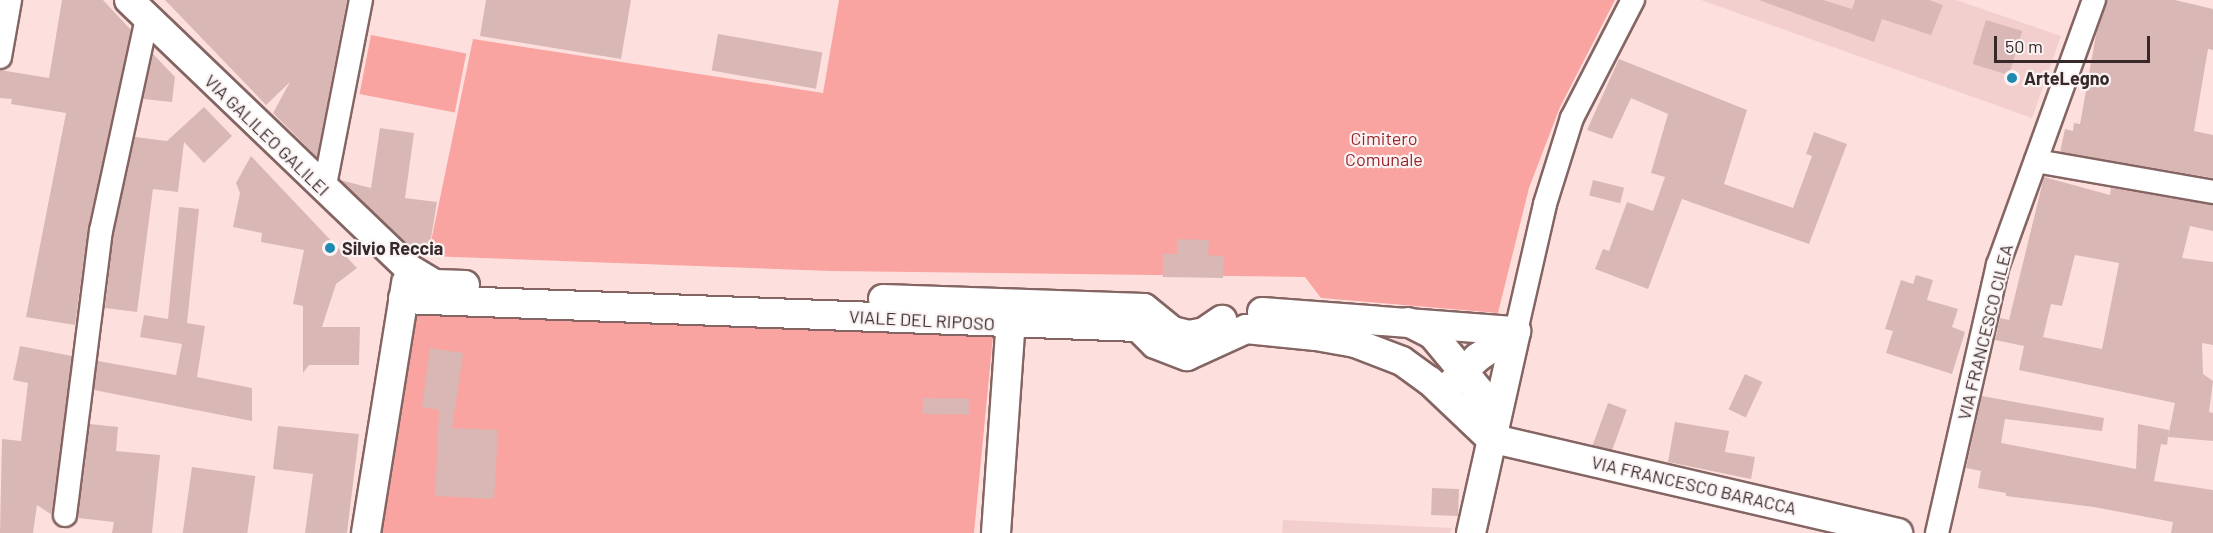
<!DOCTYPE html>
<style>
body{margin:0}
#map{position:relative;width:2213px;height:533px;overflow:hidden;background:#fde0de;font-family:Barlow,sans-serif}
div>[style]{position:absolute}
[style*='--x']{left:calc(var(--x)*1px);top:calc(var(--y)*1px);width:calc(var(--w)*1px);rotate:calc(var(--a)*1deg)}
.built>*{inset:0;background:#f2cfcc}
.green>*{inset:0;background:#f9a4a0;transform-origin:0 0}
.building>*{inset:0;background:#d9b7b4;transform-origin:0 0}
.roads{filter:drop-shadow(2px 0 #846563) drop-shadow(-2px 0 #846563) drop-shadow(0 2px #846563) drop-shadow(0 -2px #846563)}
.minor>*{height:22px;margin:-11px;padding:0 11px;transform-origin:11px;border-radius:11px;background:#fff}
.tertiary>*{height:28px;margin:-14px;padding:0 14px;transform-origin:14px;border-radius:14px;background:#fff}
.dots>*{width:16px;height:16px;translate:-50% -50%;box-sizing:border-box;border:3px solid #fbf3f3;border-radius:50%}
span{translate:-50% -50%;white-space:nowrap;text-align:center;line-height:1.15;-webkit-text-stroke:4.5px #fbf3f3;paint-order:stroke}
.poi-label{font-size:18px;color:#372929;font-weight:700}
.left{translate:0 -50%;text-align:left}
.street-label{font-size:18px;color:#372929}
.park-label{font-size:18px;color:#99252c}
.scale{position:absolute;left:1994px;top:36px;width:156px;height:27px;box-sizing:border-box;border:3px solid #372929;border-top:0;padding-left:8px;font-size:18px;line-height:21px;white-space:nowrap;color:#372929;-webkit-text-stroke:4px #fbf3f3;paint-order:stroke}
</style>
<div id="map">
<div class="built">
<div style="clip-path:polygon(1701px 0,1956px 0,2061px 36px,2032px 118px)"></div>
<div style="clip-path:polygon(1283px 520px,1452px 528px,1450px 533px,1282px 533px)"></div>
</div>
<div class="green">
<div style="clip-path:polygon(839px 0,1615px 0,1560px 107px,1529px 188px,1498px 313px,1321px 298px,1305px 277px,831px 271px,428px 256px,473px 39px,823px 93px)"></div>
<div style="left:371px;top:35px;width:97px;height:60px;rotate:11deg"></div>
<div style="clip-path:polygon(411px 311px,993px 336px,974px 533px,379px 533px)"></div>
</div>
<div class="building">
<div style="clip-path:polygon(62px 0,103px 0,131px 30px,88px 228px,75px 325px,26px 317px,66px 113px,11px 104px,12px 99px,0 98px,0 70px,49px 78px)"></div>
<div style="clip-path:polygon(165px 0,347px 0,317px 157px,273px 113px,290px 82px,266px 105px)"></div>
<div style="clip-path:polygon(486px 0,631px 0,621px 59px,480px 36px)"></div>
<div style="clip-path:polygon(1759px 0,1823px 0,1852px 9px,1855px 0,1929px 0,1943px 5px,1931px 35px,1882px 19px,1874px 42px)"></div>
<div style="clip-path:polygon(2107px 0,2175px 0,2213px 9px,2213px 50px,2208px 49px,2194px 131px,2213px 135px,2213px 178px,2060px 152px,2065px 129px,2073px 131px,2074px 123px,2080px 124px,2096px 35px)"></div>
<div style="left:1986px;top:20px;width:38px;height:46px;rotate:17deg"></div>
<div style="left:718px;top:34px;width:106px;height:37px;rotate:10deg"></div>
<div style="clip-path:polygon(153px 54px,175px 77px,172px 102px,143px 99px)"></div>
<div style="clip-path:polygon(1619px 59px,1747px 110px,1724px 184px,1793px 208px,1812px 156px,1806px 154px,1814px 132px,1847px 144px,1809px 244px,1682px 199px,1648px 289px,1595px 269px,1603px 249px,1609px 251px,1627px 202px,1653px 211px,1665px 177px,1651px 173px,1668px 114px,1631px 98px,1612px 139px,1587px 130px)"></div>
<div style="clip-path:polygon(204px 107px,232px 136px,204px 163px,184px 142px,178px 192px,153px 189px,137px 312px,105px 308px,114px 233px,135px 137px,167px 141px)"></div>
<div style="clip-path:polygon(380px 128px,414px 133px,405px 198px,437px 202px,428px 256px,417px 253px,340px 180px,371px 188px)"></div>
<div style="clip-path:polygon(251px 156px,357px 268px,336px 284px,322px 327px,360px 327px,359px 365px,309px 365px,303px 373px,303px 306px,293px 304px,304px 250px,261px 242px,262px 233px,233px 227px,240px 193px,236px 183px)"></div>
<div style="clip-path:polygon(evenodd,2044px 177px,2110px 195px,2111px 188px,2213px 205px,2213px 231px,2190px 226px,2182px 258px,2213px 262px,2213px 345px,2202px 343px,2203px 374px,2213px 381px,2209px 412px,2213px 413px,2213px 441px,2168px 437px,2167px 445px,2161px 444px,2154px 481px,2213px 490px,2213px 533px,2171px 533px,2173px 522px,2094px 507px,2006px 496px,2006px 493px,1978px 488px,1981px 471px,1966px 468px,1982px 396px,2104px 418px,2102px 431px,2005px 419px,2001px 443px,2136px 469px,2138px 424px,2169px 430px,2168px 437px,2175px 403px,2019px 370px,2024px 346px,1995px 340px,2000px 318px,2009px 320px,2044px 177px,2075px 255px,2119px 263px,2102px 349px,2043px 337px,2051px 304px,2062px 306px,2075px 255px)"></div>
<div style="left:1593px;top:180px;width:32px;height:16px;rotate:14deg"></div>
<div style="clip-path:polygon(179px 207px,199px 209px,187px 323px,205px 326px,197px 377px,252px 388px,252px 421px,94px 390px,98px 361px,176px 375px,182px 344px,140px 337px,144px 315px,168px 319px)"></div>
<div style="clip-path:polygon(1177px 239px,1209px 240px,1208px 255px,1224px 256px,1223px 278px,1163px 277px,1163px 254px,1177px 254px)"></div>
<div style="clip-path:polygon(1916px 275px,1933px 280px,1927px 300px,1958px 309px,1952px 327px,1965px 332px,1952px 374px,1886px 353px,1893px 331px,1885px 329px,1901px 280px,1913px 284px)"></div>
<div style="clip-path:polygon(20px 346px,72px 356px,52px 515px,37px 505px,33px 533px,0 533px,2px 439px,21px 441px,28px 383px,13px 380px)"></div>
<div style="clip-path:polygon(430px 348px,463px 353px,452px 428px,498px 430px,494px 499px,435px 496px,439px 410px,422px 407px)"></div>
<div style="left:1745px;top:374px;width:19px;height:39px;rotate:25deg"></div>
<div style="left:923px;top:398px;width:46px;height:16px;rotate:1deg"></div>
<div style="left:1608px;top:403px;width:20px;height:45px;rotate:20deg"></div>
<div style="clip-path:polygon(1675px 422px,1729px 431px,1725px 452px,1755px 457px,1751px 479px,1668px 462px)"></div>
<div style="clip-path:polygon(90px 424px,118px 427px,116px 451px,160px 455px,152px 533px,112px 533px,114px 522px,78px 518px)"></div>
<div style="clip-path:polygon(278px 426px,359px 434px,347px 533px,305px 533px,313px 474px,273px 469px)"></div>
<div style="left:192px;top:467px;width:64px;height:67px;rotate:8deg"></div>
<div style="left:1432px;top:488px;width:27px;height:27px;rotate:2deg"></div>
</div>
<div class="roads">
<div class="minor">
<div style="--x:0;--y:57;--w:58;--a:-80"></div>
<div style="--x:2036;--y:161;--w:180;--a:9.9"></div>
<div style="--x:324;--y:190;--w:194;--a:-79"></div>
<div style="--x:1516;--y:331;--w:130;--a:-77.1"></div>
<div style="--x:1545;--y:204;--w:90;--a:-72.6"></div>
<div style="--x:1572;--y:118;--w:133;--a:-62.7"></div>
<div style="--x:65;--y:515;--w:286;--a:-82.8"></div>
<div style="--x:101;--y:231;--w:217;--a:-77.8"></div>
<div style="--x:1937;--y:533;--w:275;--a:-77.2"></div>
<div style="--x:1998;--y:265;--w:282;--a:-70.1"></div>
</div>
<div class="tertiary">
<div style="--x:129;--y:0;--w:387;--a:43.8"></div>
<div style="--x:408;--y:268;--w:31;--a:31"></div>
<div style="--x:435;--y:284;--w:30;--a:2"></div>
<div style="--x:403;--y:299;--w:736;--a:2.18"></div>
<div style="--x:1138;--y:327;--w:24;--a:45"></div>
<div style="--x:1155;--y:344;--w:34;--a:21"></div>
<div style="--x:1187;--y:356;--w:65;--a:-24.6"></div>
<div style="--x:1246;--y:329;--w:70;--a:5.7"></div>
<div style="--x:1316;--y:336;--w:40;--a:10"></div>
<div style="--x:1355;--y:343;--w:50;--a:21"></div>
<div style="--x:1402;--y:361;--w:34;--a:36"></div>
<div style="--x:1430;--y:381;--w:83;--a:43.5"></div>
<div style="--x:1490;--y:438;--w:419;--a:13.1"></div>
<div style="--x:883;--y:299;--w:261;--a:2"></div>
<div style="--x:1144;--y:308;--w:36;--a:39"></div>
<div style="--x:1172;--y:331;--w:17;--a:13"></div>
<div style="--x:1189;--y:335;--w:15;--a:-11"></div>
<div style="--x:1204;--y:332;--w:22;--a:-34"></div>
<div style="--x:1262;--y:312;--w:255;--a:4.3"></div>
<div style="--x:1408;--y:322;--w:27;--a:27"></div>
<div style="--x:1432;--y:334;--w:100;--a:50.3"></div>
<div style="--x:1451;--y:384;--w:37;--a:-45"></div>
<div style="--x:1477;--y:358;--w:47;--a:-34.7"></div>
<div style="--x:366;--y:533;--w:254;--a:-80.9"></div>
<div style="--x:996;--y:533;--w:229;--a:-86"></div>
<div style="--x:1471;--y:533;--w:207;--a:-77.4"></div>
</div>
</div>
<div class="dots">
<div style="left:2012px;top:78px;background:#1e8ab0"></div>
<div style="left:330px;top:248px;background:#1e8ab0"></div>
</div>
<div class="poi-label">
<span class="left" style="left:2024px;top:78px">ArteLegno</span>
<span class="left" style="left:342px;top:248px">Silvio Reccia</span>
</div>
<div class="street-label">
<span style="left:267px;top:135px;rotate:44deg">VIA GALILEO GALILEI</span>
<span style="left:922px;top:320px;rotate:3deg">VIALE DEL RIPOSO</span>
<span style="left:1985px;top:332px;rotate:-76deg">VIA FRANCESCO CILEA</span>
<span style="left:1694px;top:485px;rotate:13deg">VIA FRANCESCO BARACCA</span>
</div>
<div class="park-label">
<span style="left:1384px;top:149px">Cimitero<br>Comunale</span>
</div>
<div class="scale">50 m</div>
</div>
